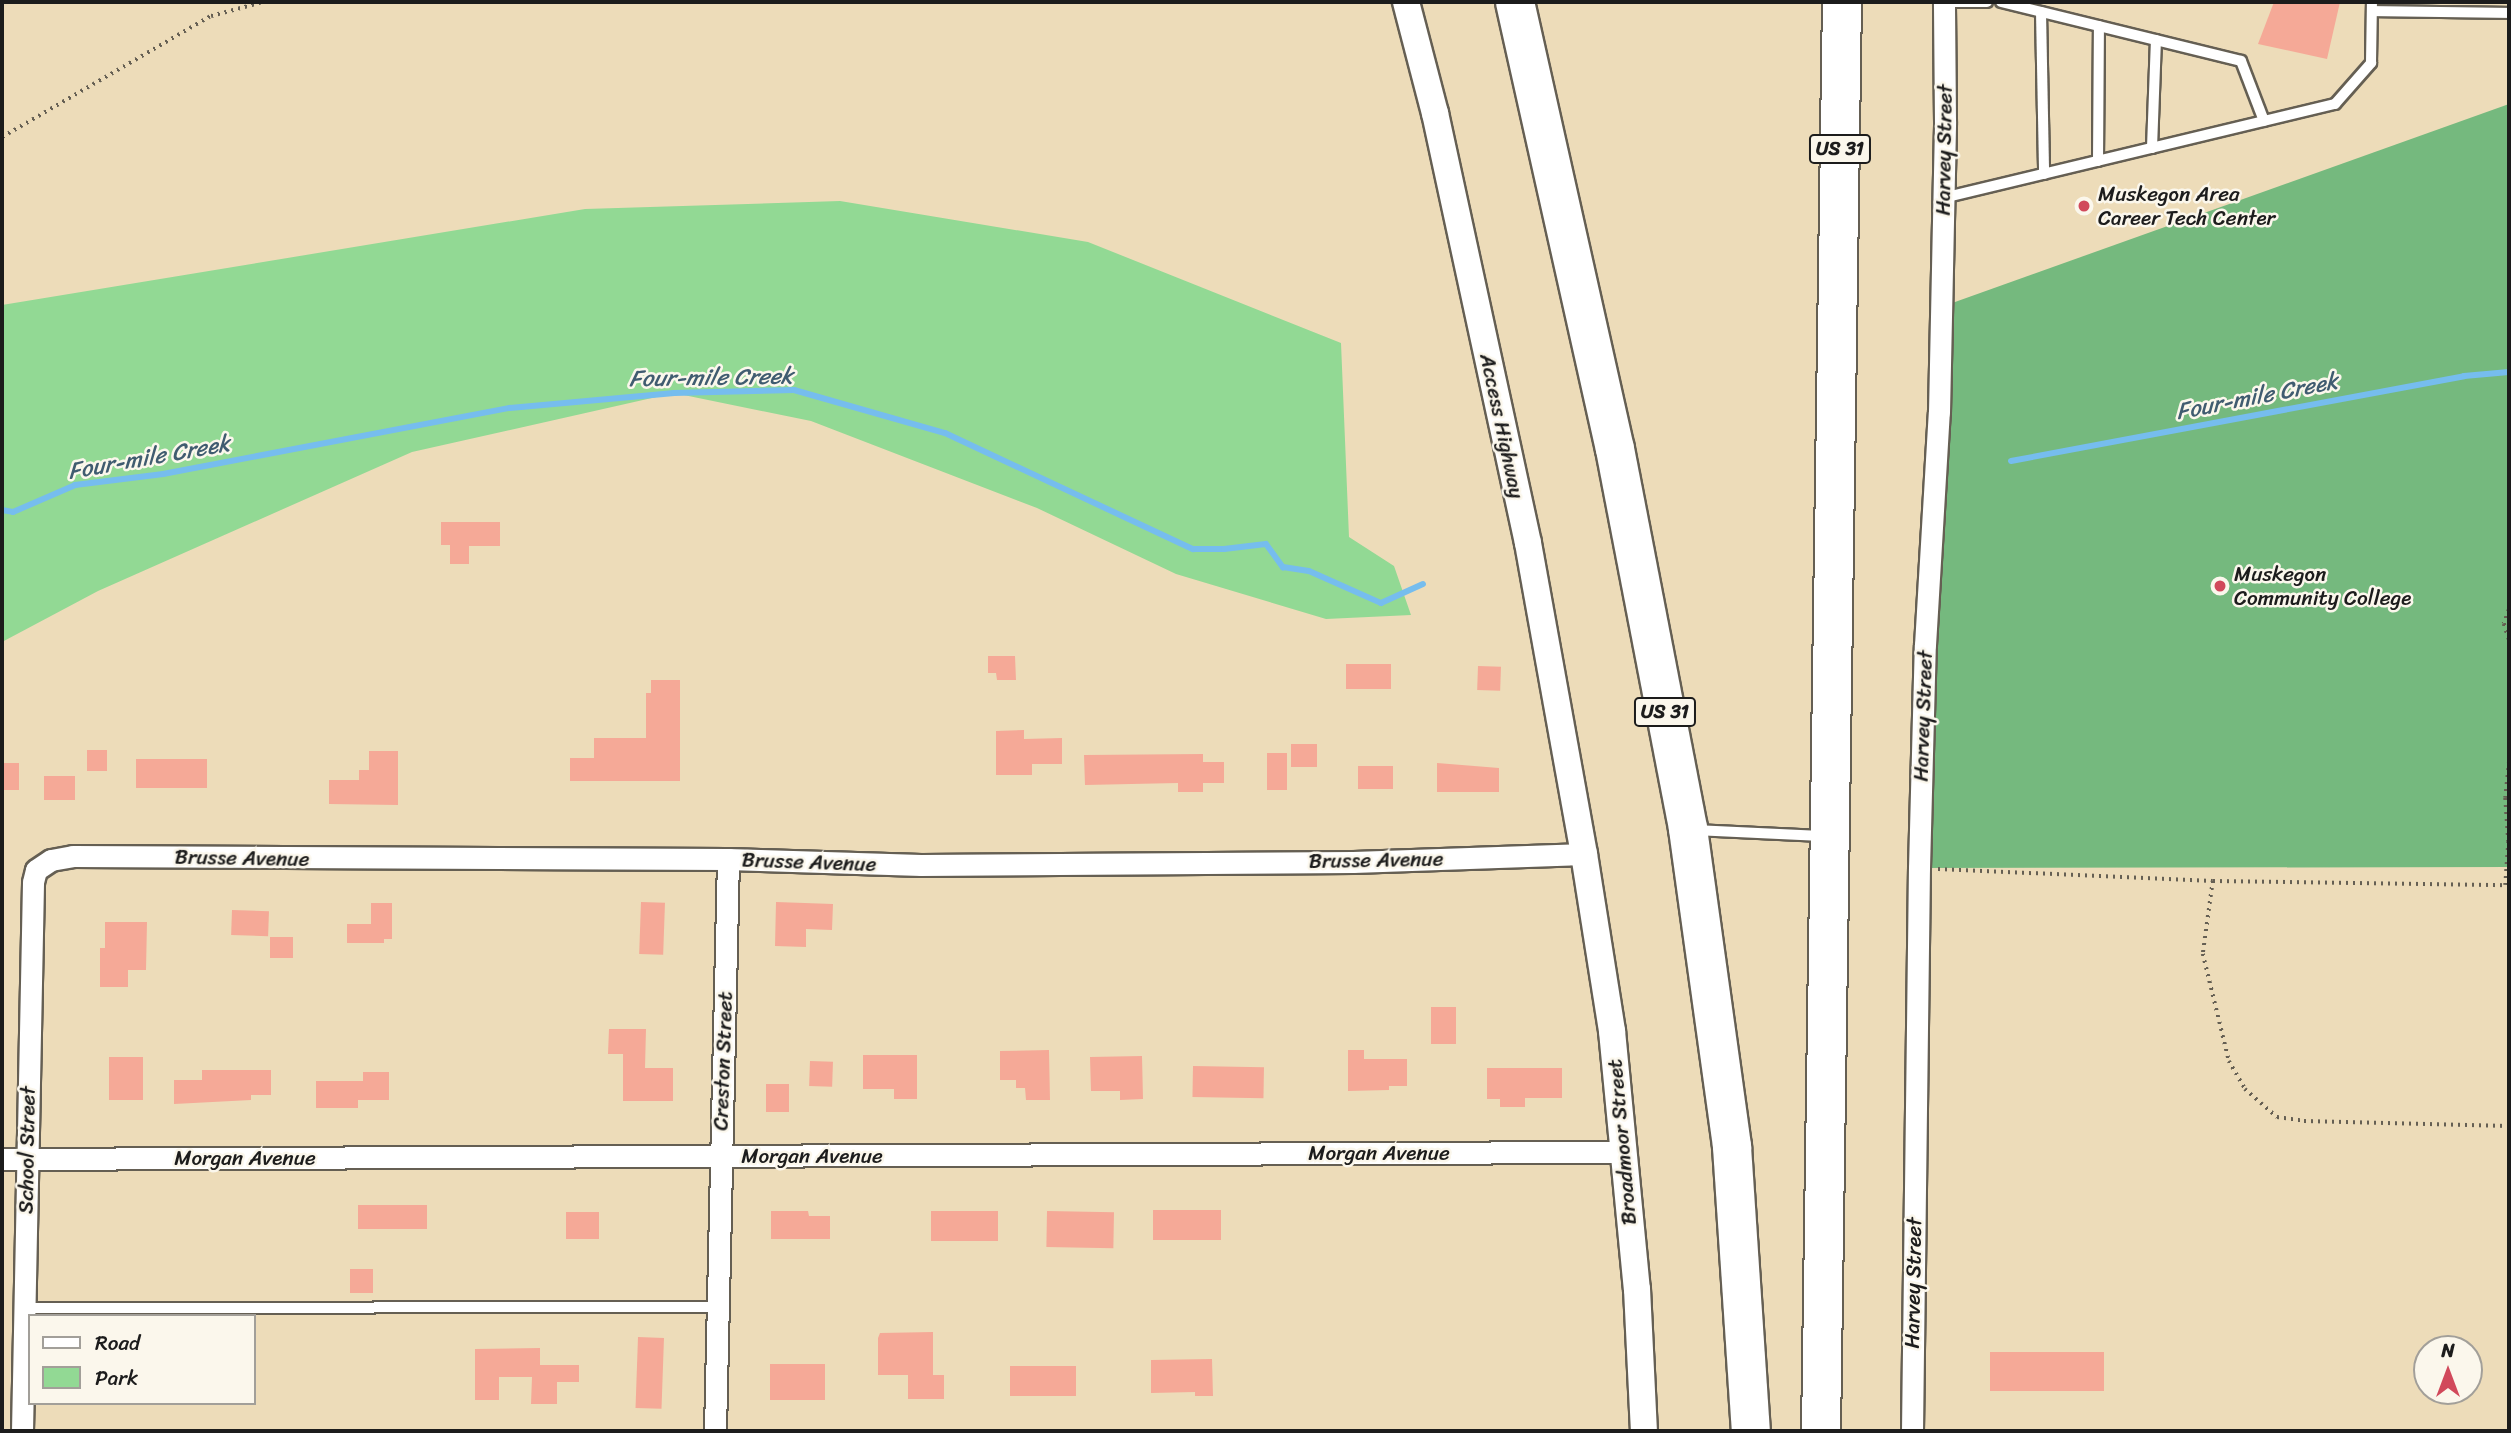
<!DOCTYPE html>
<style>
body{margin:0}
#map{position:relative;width:2511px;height:1433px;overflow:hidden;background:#eddcb9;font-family:Sriracha,sans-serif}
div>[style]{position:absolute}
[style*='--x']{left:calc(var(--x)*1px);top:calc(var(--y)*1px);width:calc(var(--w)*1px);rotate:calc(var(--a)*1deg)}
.green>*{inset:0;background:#92d994}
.forest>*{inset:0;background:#75b97e}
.stream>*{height:6px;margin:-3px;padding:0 3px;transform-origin:3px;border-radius:3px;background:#76bdee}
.building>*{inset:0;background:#f5a997;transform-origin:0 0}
.path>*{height:3.5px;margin-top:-1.75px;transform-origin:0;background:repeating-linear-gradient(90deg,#655f53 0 2px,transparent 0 7px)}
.roads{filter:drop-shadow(2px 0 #655f53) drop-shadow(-2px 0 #655f53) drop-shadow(0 2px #655f53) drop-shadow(0 -2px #655f53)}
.service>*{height:10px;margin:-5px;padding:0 5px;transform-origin:5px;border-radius:5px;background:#fff}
.minor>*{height:21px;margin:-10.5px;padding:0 10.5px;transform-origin:10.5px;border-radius:10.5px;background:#fff}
.tertiary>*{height:26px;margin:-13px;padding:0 13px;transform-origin:13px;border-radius:13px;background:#fff}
.motorway>*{height:38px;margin:-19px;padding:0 19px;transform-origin:19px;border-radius:19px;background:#fff}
.dots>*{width:19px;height:19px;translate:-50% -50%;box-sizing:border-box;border:4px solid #fbf7ec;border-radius:50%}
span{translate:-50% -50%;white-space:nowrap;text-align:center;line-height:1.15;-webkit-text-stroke:5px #fbf7ec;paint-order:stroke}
.shield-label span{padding:2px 5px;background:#fbf7ec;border:2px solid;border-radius:5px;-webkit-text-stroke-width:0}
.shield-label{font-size:19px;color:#1c1c1c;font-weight:700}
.street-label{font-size:21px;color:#1c1c1c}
.poi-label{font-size:21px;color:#1c1c1c}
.left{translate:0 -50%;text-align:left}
.water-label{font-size:23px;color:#405c70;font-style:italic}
.frame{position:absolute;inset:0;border:4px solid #1c1c1c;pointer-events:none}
.legend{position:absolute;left:28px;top:1314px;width:228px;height:91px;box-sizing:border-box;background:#fbf7ec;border:2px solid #a29f99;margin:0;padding:9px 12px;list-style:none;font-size:21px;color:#1c1c1c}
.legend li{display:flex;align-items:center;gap:14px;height:35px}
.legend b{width:35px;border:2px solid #a29f99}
.north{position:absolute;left:2413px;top:1335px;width:70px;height:70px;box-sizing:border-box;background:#fbf7ec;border:2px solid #a29f99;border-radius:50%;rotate:0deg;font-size:19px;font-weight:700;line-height:28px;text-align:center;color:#1c1c1c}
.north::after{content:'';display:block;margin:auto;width:24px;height:32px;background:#d1495b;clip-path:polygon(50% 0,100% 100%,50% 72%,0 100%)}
</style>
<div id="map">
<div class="green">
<div style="clip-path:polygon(840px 201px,1088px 242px,1341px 343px,1349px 537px,1394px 566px,1411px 615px,1326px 619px,1176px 574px,1037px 508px,811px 421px,674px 393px,412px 452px,98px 591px,2px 642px,2px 305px,585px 209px)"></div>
</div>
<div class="forest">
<div style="clip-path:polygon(2509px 104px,2509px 867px,1919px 868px,1941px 307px)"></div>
</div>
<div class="stream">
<div style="--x:2011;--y:461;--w:461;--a:-10.6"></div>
<div style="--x:2464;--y:376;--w:45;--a:-5.1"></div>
<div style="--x:2;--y:510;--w:11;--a:10"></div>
<div style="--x:13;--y:512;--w:68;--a:-23.5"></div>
<div style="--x:75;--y:485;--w:89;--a:-7.1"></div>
<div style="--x:163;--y:474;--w:353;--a:-10.8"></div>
<div style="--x:510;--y:408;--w:165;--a:-5.2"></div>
<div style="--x:674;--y:393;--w:120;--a:-1.4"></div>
<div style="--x:794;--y:390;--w:157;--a:15.9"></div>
<div style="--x:945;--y:433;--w:274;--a:25.1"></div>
<div style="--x:1193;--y:549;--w:31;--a:0"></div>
<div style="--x:1224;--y:549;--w:42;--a:-6.8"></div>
<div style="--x:1266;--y:544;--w:29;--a:54"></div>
<div style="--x:1283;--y:567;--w:26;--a:9"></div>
<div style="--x:1309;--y:571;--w:79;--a:24"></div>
<div style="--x:1381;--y:603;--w:46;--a:-24.3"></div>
</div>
<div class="building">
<div style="clip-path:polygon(2274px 2px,2340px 2px,2327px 59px,2258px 44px)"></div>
<div style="clip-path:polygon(441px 522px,500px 522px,500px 546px,469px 546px,469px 564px,450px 564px,450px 545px,441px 545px)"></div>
<div style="clip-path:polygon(988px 656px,1015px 656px,1016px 680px,997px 680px,996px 673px,988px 673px)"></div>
<div style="left:1346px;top:664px;width:45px;height:25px"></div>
<div style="left:1478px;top:666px;width:23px;height:24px;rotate:2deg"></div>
<div style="clip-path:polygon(651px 680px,680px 680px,680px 781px,570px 781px,570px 758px,594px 758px,594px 738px,646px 738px,646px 693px,651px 693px)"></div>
<div style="clip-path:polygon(1024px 730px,1024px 739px,1062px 738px,1062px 764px,1032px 764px,1032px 775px,996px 775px,996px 731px)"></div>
<div style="left:1291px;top:744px;width:26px;height:23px"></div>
<div style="left:87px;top:750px;width:20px;height:21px"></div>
<div style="clip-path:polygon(369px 751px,398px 751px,398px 805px,329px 804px,329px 780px,359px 780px,359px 770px,369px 770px)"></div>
<div style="left:1267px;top:753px;width:20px;height:37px"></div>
<div style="clip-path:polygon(1203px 754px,1203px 762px,1224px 762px,1224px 783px,1203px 783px,1203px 792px,1178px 792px,1178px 783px,1085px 785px,1084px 755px)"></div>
<div style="left:136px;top:759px;width:71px;height:29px"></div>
<div style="left:2px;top:763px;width:17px;height:27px"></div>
<div style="clip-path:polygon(1437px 763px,1499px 768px,1499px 792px,1437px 792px)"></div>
<div style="left:1358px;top:766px;width:35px;height:23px"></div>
<div style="left:44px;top:776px;width:31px;height:24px"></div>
<div style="left:641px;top:902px;width:24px;height:52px;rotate:2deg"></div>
<div style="clip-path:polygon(776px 902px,833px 904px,832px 930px,806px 929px,806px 947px,775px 946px)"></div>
<div style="clip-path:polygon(371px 903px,392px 903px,392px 939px,384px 939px,384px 943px,347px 943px,347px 924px,371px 924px)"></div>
<div style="left:232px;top:910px;width:37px;height:25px;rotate:2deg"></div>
<div style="clip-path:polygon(105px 922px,147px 922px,146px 970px,128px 970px,128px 987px,100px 987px,100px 948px,105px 948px)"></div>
<div style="left:270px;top:937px;width:23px;height:21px"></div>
<div style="left:1431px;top:1007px;width:25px;height:37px"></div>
<div style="clip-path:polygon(609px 1029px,646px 1029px,645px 1068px,673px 1068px,673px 1101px,623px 1101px,623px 1054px,608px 1054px)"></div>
<div style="clip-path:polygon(1049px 1050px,1050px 1100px,1026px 1100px,1025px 1088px,1016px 1088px,1016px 1080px,1000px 1080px,1000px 1051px)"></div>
<div style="clip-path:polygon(1348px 1050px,1364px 1050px,1364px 1059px,1407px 1059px,1407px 1086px,1389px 1086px,1389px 1090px,1348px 1091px)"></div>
<div style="clip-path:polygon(863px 1055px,917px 1055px,917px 1099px,894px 1099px,894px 1089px,863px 1089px)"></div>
<div style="clip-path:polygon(1142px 1056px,1143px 1099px,1120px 1100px,1120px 1091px,1091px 1091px,1090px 1057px)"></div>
<div style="left:109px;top:1057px;width:34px;height:43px"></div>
<div style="left:810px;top:1061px;width:23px;height:25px;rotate:2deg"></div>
<div style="left:1193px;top:1066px;width:71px;height:31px;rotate:1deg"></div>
<div style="clip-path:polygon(1487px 1068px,1562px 1068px,1562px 1098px,1525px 1098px,1525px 1107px,1500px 1107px,1500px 1099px,1487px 1099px)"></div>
<div style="clip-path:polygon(202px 1070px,271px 1070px,271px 1095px,251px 1095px,251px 1100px,174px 1104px,174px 1080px,202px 1080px)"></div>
<div style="clip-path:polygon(363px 1072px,389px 1072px,389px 1100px,358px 1100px,358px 1108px,316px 1108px,316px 1081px,363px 1081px)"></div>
<div style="left:766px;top:1084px;width:23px;height:28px"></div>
<div style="left:358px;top:1205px;width:69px;height:24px"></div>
<div style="left:1153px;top:1210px;width:68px;height:30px"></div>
<div style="clip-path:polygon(771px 1211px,808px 1211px,809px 1216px,830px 1216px,830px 1239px,771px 1239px)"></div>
<div style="left:931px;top:1211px;width:67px;height:30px"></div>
<div style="left:1047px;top:1211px;width:67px;height:36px;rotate:1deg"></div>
<div style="left:566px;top:1212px;width:33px;height:27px"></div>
<div style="left:350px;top:1269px;width:23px;height:24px"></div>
<div style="clip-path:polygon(933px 1332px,933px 1375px,944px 1375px,944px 1399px,908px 1399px,908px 1375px,878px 1375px,878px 1338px,880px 1333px)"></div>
<div style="left:638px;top:1337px;width:26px;height:71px;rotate:2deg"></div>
<div style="clip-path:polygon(540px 1348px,540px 1365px,579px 1365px,579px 1382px,557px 1382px,557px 1404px,531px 1404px,532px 1377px,499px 1377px,499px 1400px,475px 1400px,475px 1349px)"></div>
<div style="left:1990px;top:1352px;width:114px;height:39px"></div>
<div style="clip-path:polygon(1212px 1359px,1213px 1396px,1195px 1396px,1195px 1392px,1151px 1393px,1151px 1360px)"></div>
<div style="left:770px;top:1364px;width:55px;height:36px"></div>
<div style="left:1076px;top:1366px;width:30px;height:66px;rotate:90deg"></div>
</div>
<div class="path">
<div style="--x:2;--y:137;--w:241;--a:-30.1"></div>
<div style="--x:211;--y:16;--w:54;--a:-15.1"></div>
<div style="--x:2509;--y:610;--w:15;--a:110"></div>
<div style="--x:2504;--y:624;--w:16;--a:72"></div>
<div style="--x:1938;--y:869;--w:275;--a:2.5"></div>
<div style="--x:2213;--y:881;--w:296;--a:0.8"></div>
<div style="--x:2213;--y:881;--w:74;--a:97.8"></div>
<div style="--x:2203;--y:954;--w:110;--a:76.3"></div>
<div style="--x:2229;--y:1061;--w:32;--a:60"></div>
<div style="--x:2245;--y:1089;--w:43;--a:41.2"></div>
<div style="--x:2277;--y:1117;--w:27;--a:8"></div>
<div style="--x:2304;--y:1121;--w:205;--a:1.4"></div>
<div style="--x:2505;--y:885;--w:43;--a:-86"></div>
<div style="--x:2508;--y:842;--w:44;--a:-93.9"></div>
<div style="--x:2505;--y:798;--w:36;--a:-84"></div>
</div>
<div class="roads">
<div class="service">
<div style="--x:1944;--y:2;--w:43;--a:0"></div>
<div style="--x:2001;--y:2;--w:247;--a:13.8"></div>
<div style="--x:2241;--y:61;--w:64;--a:69"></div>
<div style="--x:2372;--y:11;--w:137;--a:0.8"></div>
<div style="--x:2041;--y:12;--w:162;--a:88.9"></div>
<div style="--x:2152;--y:148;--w:108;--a:-87.9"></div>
<div style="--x:2098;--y:161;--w:135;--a:-89.6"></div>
<div style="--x:1943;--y:198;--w:403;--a:-13.5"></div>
<div style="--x:2335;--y:104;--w:55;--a:-48.7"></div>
<div style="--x:2371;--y:63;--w:61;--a:-89.1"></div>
<div style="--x:1694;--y:830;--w:128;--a:2.7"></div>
<div style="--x:24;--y:1308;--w:694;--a:-0.08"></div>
</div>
<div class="minor">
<div style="--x:2;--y:1159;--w:1621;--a:-0.25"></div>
<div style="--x:22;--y:1431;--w:549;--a:-88.85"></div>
<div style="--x:33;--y:882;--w:12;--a:-76"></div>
<div style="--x:36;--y:870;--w:18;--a:-34"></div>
<div style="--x:51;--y:860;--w:22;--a:-10"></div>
<div style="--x:73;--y:856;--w:655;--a:0.26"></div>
<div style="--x:728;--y:859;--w:193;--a:1.8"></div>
<div style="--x:921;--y:865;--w:432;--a:-0.4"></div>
<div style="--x:1353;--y:862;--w:231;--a:-2"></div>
<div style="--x:715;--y:1431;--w:572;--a:-88.7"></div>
<div style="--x:1912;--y:1431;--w:563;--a:-89.29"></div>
<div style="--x:1919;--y:868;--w:223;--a:-88.5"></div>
<div style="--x:1925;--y:645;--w:233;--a:-86.6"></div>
<div style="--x:1939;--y:412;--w:291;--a:-88.8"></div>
<div style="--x:1945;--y:121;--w:119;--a:-90.5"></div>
</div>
<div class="tertiary">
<div style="--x:1406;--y:2;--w:115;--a:75.4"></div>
<div style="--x:1435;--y:113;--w:440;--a:77.8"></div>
<div style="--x:1528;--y:543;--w:316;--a:79.8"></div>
<div style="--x:1584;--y:854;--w:179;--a:81"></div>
<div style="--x:1612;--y:1031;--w:259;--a:84.5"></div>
<div style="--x:1637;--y:1289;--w:142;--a:87.2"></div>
</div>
<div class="motorway">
<div style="--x:1515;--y:2;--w:458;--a:77.4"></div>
<div style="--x:1615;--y:449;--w:387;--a:79.1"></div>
<div style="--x:1688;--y:829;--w:321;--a:82.1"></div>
<div style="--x:1732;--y:1147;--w:285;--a:86.2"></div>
<div style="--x:1821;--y:1431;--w:1429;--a:-89.16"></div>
</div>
</div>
<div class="dots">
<div style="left:2084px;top:206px;background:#d1495b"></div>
<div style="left:2220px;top:586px;background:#d1495b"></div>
</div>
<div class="shield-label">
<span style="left:1840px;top:149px">US 31</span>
<span style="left:1665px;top:712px">US 31</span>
</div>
<div class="street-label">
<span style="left:1944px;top:150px;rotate:-89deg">Harvey Street</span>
<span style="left:1502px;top:426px;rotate:78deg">Access Highway</span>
<span style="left:1923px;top:716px;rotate:-88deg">Harvey Street</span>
<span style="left:242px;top:858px;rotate:1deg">Brusse Avenue</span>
<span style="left:1376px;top:860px;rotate:-1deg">Brusse Avenue</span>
<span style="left:809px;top:862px;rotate:2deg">Brusse Avenue</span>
<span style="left:723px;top:1061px;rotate:-88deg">Creston Street</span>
<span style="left:1622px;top:1142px;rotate:-95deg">Broadmoor Street</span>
<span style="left:27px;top:1150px;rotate:-89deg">School Street</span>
<span style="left:1379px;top:1153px">Morgan Avenue</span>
<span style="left:812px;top:1156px">Morgan Avenue</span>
<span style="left:245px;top:1158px">Morgan Avenue</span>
<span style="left:1913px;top:1283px;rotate:-89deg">Harvey Street</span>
</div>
<div class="poi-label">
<span class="left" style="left:2098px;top:206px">Muskegon Area<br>Career Tech Center</span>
<span class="left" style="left:2234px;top:586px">Muskegon<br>Community College</span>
</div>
<div class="water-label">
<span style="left:711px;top:378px;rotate:-1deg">Four-mile Creek</span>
<span style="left:2257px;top:397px;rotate:-11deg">Four-mile Creek</span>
<span style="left:149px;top:458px;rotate:-10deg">Four-mile Creek</span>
</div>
<div class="frame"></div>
<ul class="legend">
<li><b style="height:9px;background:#fff"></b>Road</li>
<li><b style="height:19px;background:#92d994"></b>Park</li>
</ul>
<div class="north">N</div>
</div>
